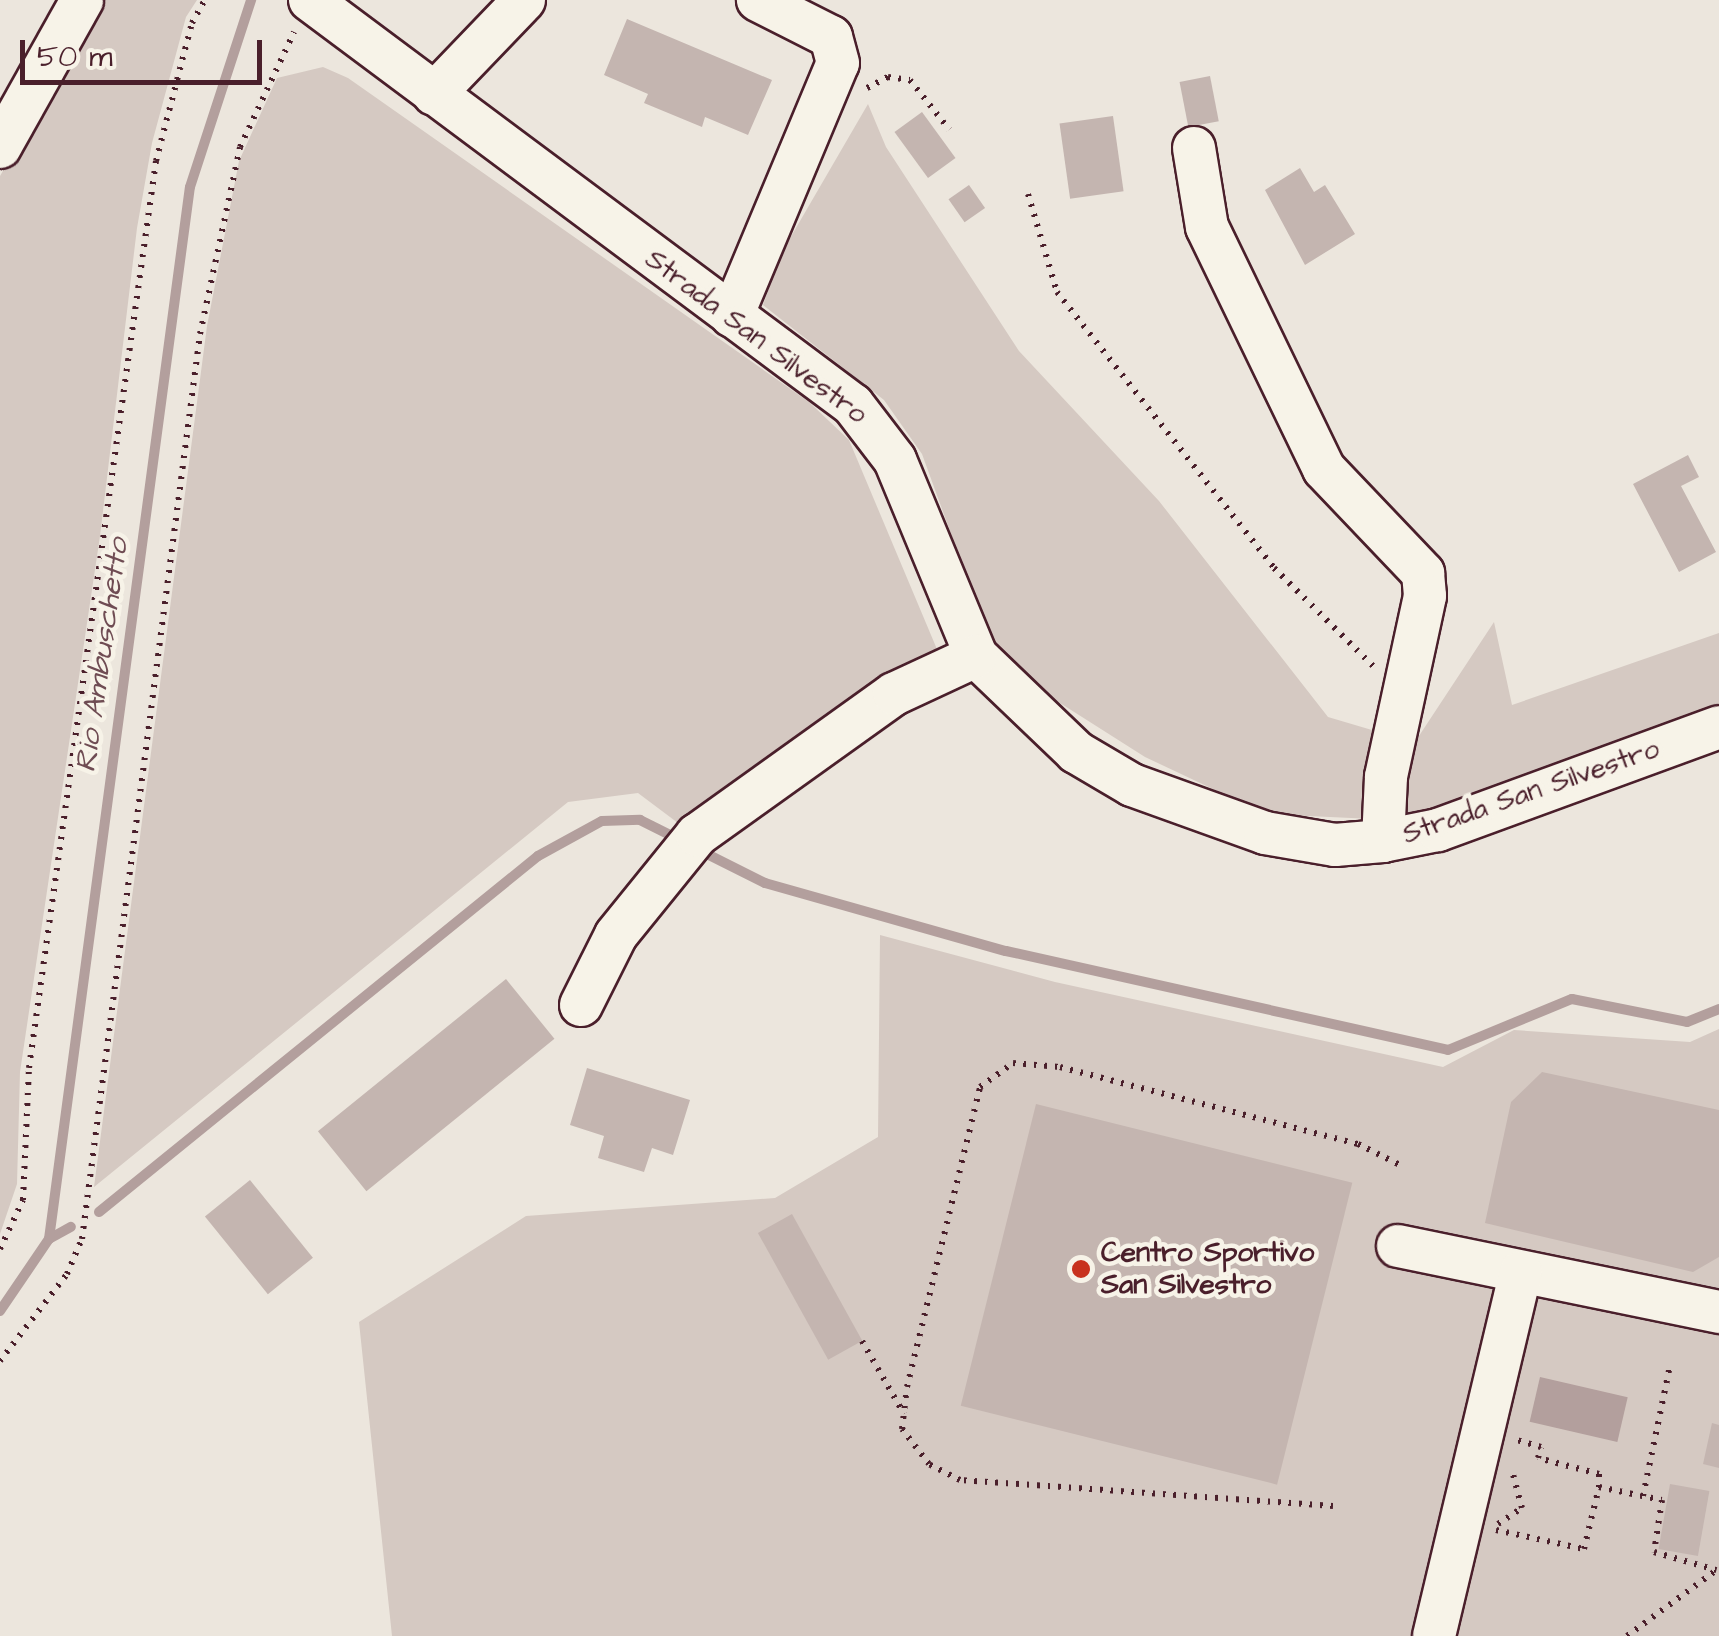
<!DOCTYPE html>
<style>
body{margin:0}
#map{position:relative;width:1719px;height:1636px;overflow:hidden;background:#ece6dd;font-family:"Architects Daughter",sans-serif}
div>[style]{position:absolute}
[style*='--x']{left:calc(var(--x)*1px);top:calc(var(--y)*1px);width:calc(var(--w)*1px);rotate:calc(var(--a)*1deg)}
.green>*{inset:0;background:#d5c9c2}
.water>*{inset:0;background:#b39f9d;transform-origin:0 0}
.stream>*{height:10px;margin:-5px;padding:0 5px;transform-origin:5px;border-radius:5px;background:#b39f9d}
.building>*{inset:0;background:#c4b5b0;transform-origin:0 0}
.path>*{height:6px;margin-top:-3px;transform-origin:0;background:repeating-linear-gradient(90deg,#4a1f2b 0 2.5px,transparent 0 10.5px)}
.roads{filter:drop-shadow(2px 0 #4a1f2b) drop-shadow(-2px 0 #4a1f2b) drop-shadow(0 2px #4a1f2b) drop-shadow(0 -2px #4a1f2b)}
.minor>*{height:42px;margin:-21px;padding:0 21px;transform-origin:21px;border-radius:21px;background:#f7f3e8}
.dots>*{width:28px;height:28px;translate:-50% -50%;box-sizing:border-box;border:5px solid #f7f3e8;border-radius:50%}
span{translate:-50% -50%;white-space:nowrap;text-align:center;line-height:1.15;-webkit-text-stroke:9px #f7f3e8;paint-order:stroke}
.street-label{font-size:28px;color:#4a1f2b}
.poi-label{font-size:28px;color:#4a1f2b;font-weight:700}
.left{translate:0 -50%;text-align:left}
.water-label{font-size:30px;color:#6f4c53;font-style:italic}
.scale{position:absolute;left:20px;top:40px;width:242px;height:45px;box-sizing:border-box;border:5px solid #4a1f2b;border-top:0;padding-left:12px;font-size:30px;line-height:35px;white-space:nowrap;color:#4a1f2b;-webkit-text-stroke:8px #f7f3e8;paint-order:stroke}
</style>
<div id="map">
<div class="green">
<div style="clip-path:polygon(102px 0,197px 0,186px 17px,152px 143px,137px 228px,100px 536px,20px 1072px,17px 1184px,0 1234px,0 176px)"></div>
<div style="clip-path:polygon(323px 67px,348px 78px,809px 402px,849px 440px,939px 654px,686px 829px,638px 793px,568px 802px,94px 1187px,207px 326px,239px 161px,277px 78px)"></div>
<div style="clip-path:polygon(868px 104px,886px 147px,1019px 351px,1159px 501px,1328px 717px,1382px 733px,1373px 819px,1266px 814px,1145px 757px,1049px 696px,990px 641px,922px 454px,884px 400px,763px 305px,782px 252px)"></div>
<div style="clip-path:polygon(1494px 622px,1512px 705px,1719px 633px,1719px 709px,1406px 817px,1394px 798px,1405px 740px,1415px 742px)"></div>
<div style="clip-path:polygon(880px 935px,1055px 982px,1443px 1067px,1514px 1030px,1690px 1042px,1719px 1029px,1719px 1636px,392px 1636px,359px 1322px,526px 1216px,775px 1198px,878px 1137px)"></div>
</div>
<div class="water">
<div style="left:1540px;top:1377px;width:90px;height:46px;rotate:13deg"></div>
</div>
<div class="stream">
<div style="--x:697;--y:849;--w:76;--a:26.6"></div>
<div style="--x:765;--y:883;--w:250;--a:15.8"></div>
<div style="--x:1006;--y:951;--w:453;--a:12.6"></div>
<div style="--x:1448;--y:1050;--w:134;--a:-22.4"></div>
<div style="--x:1572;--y:999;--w:117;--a:11.3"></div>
<div style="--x:1687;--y:1022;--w:35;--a:-22"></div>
<div style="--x:99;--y:1212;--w:565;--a:-39.04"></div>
<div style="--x:538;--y:856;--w:73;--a:-28.7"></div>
<div style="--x:602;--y:821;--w:38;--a:-2"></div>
<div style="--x:640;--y:820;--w:42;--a:26.6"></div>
<div style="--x:49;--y:1239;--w:25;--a:-29"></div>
<div style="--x:0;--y:1311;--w:87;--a:-55.8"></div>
<div style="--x:49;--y:1239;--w:1061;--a:-82.37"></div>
<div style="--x:190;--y:187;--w:197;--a:-71.9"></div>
</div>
<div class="building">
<div style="clip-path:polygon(627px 19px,772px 80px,748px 135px,705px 117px,702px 127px,644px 103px,648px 94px,604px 75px)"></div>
<div style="left:1210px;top:76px;width:46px;height:31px;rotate:79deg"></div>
<div style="left:922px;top:112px;width:57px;height:34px;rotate:54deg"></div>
<div style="left:1113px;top:116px;width:76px;height:54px;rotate:82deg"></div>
<div style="clip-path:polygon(1300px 168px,1314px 192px,1325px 185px,1355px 234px,1305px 265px,1265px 190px)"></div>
<div style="left:969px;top:185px;width:28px;height:25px;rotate:55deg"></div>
<div style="clip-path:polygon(1688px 455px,1699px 477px,1681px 486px,1716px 552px,1679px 572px,1633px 484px)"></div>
<div style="left:506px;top:979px;width:77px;height:242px;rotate:51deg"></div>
<div style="clip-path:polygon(587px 1068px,690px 1100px,673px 1155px,652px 1148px,644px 1172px,598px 1158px,604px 1136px,570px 1125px)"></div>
<div style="clip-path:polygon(1542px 1072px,1719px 1110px,1719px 1257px,1693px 1272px,1485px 1223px,1511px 1102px)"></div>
<div style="left:1036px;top:1104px;width:326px;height:311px;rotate:14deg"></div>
<div style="left:250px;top:1180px;width:100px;height:58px;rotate:51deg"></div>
<div style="left:792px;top:1214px;width:145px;height:39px;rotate:61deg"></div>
<div style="clip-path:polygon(1712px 1423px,1719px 1425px,1719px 1468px,1703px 1464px)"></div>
<div style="left:1670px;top:1484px;width:40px;height:66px;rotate:10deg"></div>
</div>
<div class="path">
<div style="--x:867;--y:88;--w:24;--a:-28"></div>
<div style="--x:888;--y:77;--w:22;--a:8"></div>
<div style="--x:910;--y:80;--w:63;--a:51.5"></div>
<div style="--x:1028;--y:194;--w:102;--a:73.5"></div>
<div style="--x:1057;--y:292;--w:351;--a:51.8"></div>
<div style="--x:1274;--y:568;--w:141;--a:44.7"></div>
<div style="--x:0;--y:1249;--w:54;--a:-64.9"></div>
<div style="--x:23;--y:1200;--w:132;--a:-87.4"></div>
<div style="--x:29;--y:1068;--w:916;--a:-82.03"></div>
<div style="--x:156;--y:161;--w:143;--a:-75.4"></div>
<div style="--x:192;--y:23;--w:26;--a:-61"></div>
<div style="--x:862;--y:1341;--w:84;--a:60.1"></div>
<div style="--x:0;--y:1361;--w:110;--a:-52.4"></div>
<div style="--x:67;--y:1274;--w:38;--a:-67"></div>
<div style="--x:82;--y:1239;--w:913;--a:-82.57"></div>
<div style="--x:200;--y:334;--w:191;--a:-77.9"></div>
<div style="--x:240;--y:147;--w:127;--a:-64.8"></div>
<div style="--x:1599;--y:1487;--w:64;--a:11.7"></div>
<div style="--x:1662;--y:1500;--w:53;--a:98.7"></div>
<div style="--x:1654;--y:1552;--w:65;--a:16.2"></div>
<div style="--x:1643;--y:1496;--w:129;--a:-78.3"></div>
<div style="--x:1333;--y:1506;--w:374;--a:-176"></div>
<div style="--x:960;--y:1480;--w:35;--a:-153"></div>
<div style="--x:929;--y:1464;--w:44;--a:-127.6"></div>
<div style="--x:902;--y:1429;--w:42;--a:-83.2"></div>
<div style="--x:907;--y:1387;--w:309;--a:-76.3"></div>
<div style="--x:980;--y:1087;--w:41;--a:-36"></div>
<div style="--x:1013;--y:1063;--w:47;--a:4.9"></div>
<div style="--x:1060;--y:1067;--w:308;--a:14.5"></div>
<div style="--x:1358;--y:1144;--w:47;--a:26.6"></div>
<div style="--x:1498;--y:1524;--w:29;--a:-34"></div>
<div style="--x:1522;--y:1508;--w:38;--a:-105"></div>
<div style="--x:1496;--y:1530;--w:90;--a:12.2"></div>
<div style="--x:1584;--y:1549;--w:64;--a:-76.4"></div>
<div style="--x:1599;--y:1487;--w:13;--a:-90"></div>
<div style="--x:1599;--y:1474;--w:63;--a:-165.3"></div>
<div style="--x:1538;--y:1458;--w:11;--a:-75"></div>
<div style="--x:1541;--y:1447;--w:25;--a:-164"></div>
<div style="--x:1627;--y:1636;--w:113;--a:-36.4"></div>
</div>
<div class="roads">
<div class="minor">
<div style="--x:310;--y:0;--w:677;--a:36.72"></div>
<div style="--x:853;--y:405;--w:69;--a:52.6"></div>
<div style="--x:895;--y:460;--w:212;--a:67.5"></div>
<div style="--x:976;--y:656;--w:139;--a:43.8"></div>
<div style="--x:1076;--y:752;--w:65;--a:30.5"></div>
<div style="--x:1132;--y:785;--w:141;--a:19.8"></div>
<div style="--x:1265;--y:833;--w:71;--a:9.7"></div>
<div style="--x:1335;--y:845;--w:48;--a:-4.8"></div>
<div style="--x:1383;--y:841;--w:56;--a:-11.3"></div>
<div style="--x:1438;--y:830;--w:299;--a:-20.1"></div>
<div style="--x:434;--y:94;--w:130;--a:-46.2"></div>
<div style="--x:0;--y:147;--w:168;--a:-60.8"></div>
<div style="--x:1194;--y:148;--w:80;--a:80.7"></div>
<div style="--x:1207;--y:227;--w:269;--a:64.2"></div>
<div style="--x:1324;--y:469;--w:144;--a:46.4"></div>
<div style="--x:1423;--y:573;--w:23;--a:85"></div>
<div style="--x:1425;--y:596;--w:185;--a:102.2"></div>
<div style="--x:1386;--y:777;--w:64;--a:92.7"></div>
<div style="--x:732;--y:316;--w:274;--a:-67.3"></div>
<div style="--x:838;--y:63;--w:27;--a:-105"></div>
<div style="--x:831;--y:37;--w:82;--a:-153.1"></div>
<div style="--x:581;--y:1005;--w:78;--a:-63.4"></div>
<div style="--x:616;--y:935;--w:129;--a:-51"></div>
<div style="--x:697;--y:835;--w:242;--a:-35.6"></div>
<div style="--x:894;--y:694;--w:90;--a:-24.9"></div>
<div style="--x:1398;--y:1246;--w:328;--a:11.6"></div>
<div style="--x:1434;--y:1636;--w:374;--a:-76.6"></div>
</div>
</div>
<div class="dots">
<div style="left:1081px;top:1269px;background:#c8321e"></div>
</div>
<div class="street-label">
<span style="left:756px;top:337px;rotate:37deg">Strada San Silvestro</span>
<span style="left:1531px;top:792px;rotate:-19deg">Strada San Silvestro</span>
</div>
<div class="poi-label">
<span class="left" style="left:1101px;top:1269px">Centro Sportivo<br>San Silvestro</span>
</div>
<div class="water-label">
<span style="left:102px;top:655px;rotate:-82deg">Rio Ambuschetto</span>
</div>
<div class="scale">50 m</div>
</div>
